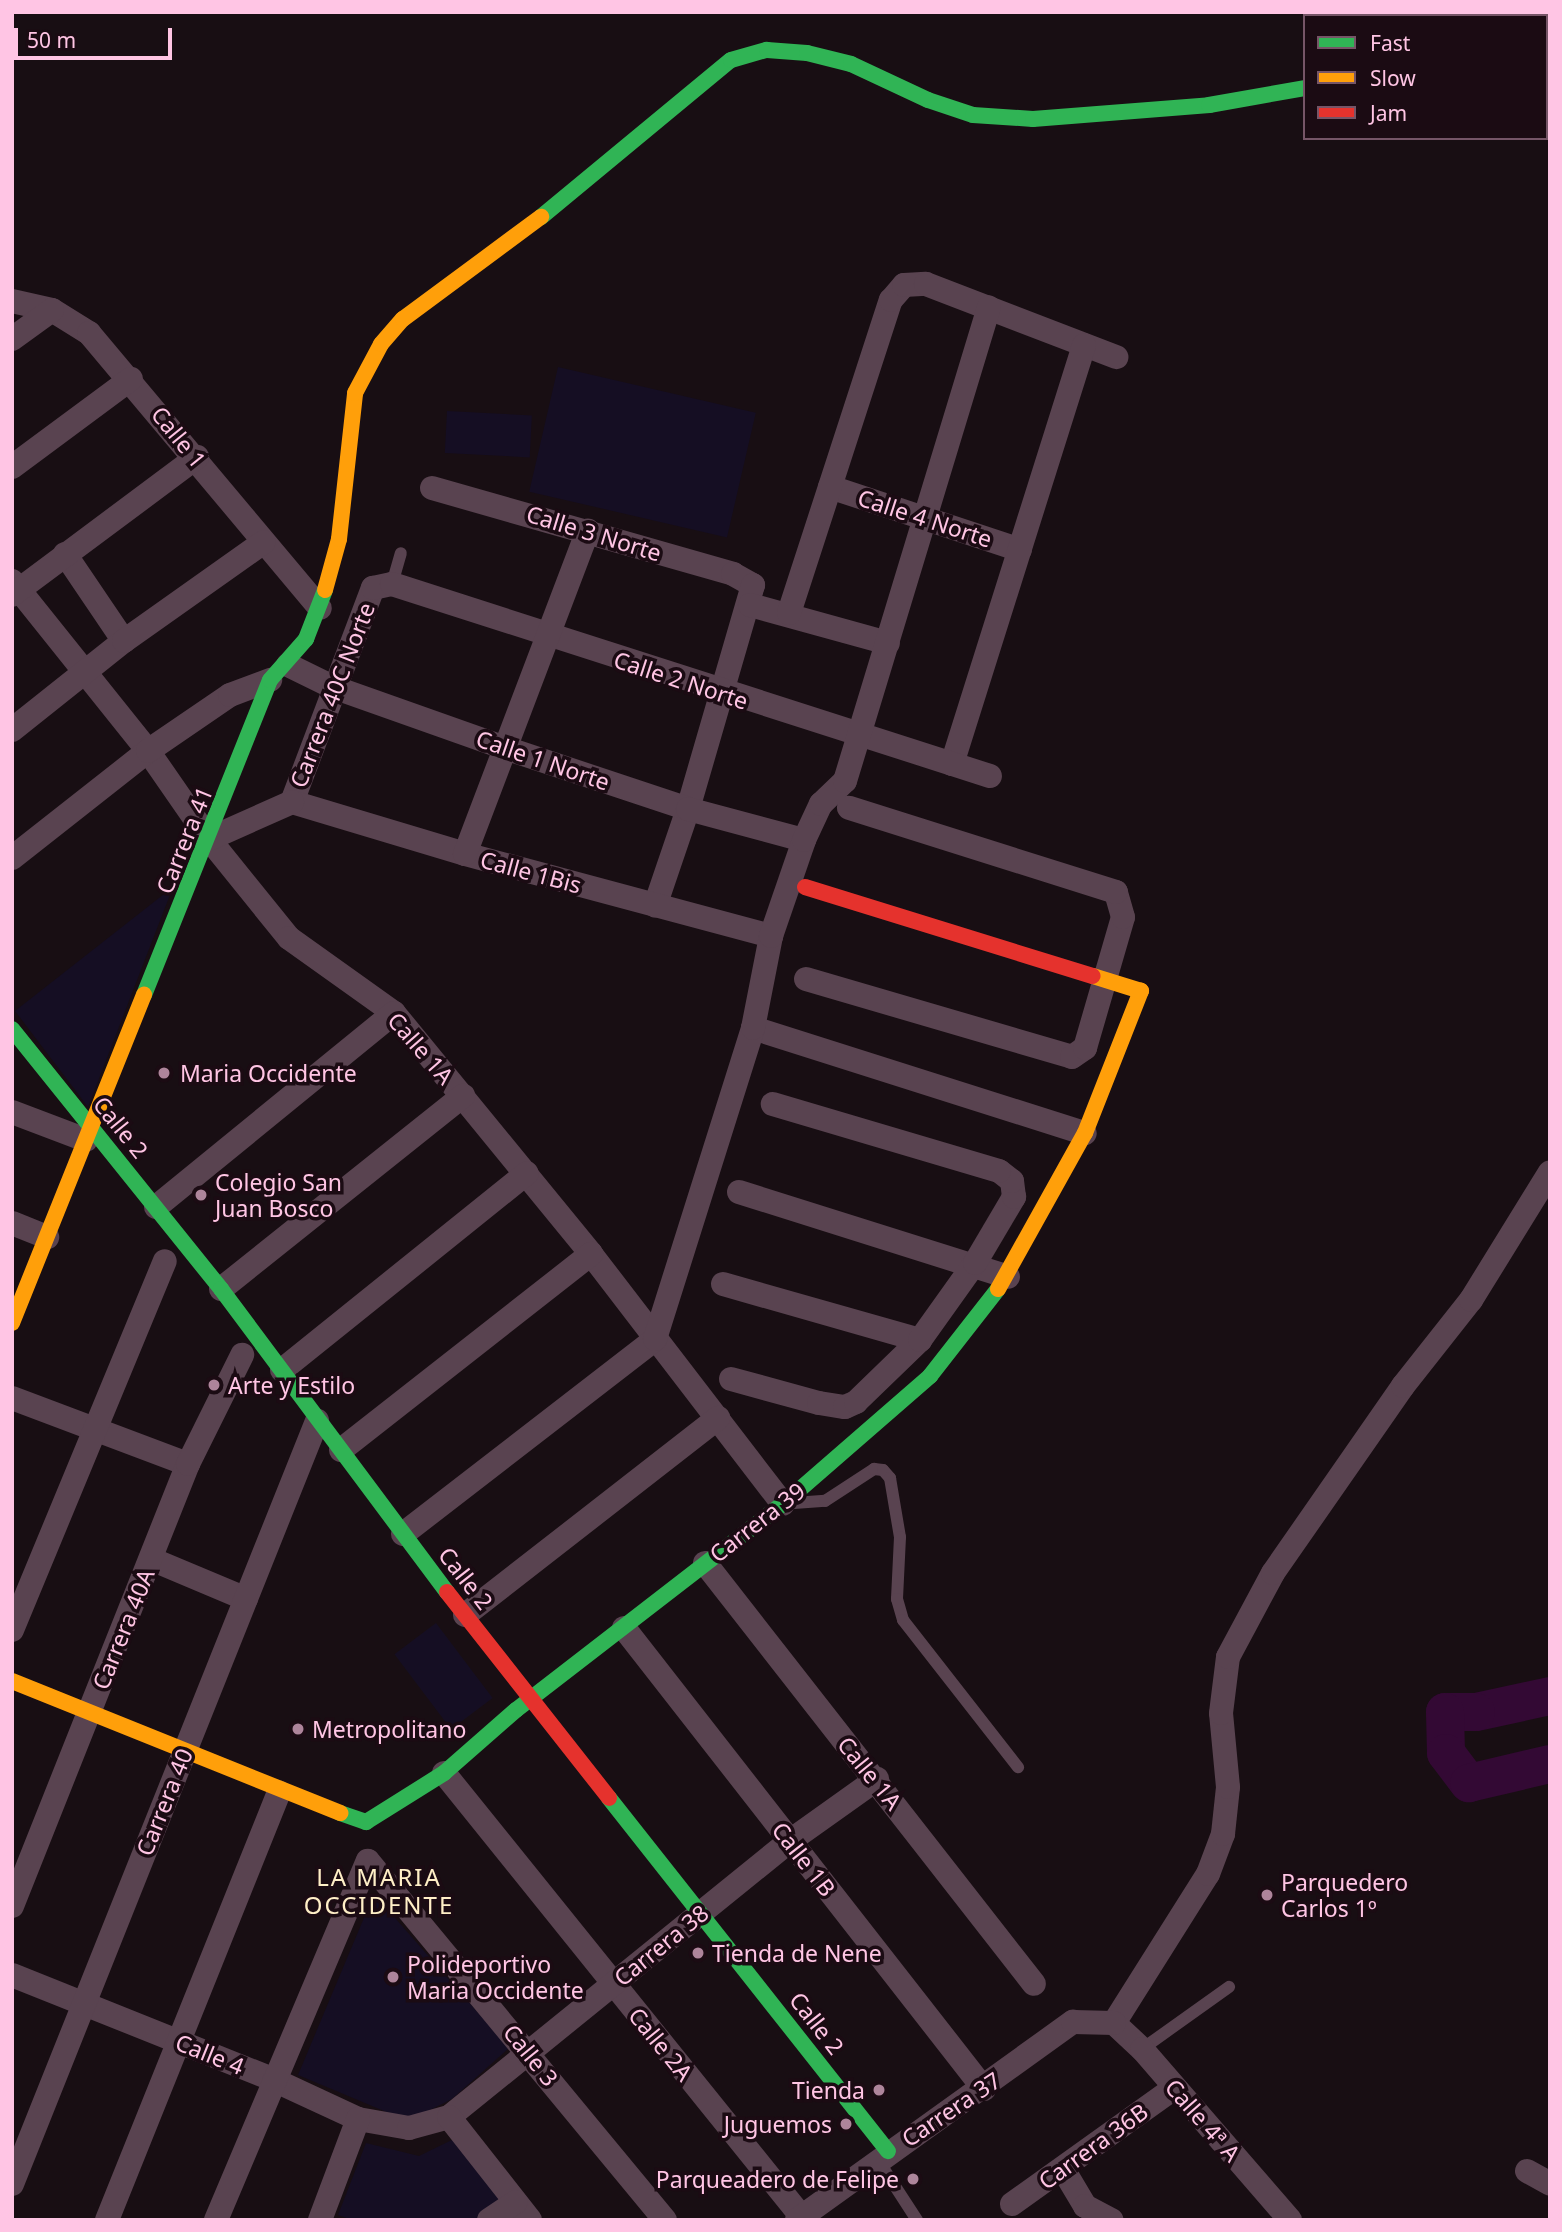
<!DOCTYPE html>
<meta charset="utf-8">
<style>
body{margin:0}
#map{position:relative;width:1562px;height:2232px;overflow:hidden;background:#180e13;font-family:"Noto Sans",sans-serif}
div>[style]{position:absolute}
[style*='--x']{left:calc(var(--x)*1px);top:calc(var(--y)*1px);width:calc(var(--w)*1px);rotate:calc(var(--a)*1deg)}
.green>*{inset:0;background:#150e23;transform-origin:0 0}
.river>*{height:38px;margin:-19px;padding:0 19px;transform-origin:19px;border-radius:19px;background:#330934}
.lane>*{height:12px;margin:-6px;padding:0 6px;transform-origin:6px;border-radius:6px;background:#594350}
.street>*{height:24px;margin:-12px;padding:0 12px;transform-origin:12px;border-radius:12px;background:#594350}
.fast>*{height:16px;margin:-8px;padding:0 8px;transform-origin:8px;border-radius:8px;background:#30b455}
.slow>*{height:16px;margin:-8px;padding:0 8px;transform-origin:8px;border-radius:8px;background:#ff9f0a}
.jam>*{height:16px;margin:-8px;padding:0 8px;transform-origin:8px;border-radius:8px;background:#e5322d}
.dots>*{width:19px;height:19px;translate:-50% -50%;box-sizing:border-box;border:4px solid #1b0b13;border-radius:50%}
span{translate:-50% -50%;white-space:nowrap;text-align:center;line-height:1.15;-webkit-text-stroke:7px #1b0b13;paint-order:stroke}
.street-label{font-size:23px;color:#ffc5e4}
.poi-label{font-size:23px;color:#ffc5e4}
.left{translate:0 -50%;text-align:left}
.right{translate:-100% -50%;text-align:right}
.neighbourhood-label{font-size:24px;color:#ffefc7;letter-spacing:2px}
.frame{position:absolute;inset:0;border:14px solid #ffc5e4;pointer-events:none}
.legend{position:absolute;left:1303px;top:14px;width:245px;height:126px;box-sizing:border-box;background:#1b0b13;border:2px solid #765567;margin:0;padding:9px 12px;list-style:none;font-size:21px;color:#ffc5e4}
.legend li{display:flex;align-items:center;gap:14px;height:35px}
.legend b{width:35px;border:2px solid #765567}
.scale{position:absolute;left:14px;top:28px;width:158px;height:32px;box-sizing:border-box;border:4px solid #ffc5e4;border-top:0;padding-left:9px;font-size:21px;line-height:24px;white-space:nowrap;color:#ffc5e4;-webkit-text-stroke:5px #1b0b13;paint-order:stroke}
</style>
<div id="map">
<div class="green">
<div style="left:558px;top:367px;width:203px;height:128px;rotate:13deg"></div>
<div style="left:447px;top:411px;width:85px;height:42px;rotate:3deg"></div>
<div style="clip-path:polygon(173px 887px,88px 1107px,15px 1011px)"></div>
<div style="left:436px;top:1623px;width:94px;height:52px;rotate:53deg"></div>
<div style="clip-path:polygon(374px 1894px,509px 2048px,452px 2099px,408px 2121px,298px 2075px)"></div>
<div style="clip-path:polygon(458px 2137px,505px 2203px,475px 2220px,352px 2220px,338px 2215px,366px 2143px,419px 2156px)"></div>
</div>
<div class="river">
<div style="--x:1550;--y:1696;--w:76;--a:167.8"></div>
<div style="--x:1476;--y:1712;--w:31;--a:180"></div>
<div style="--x:1445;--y:1712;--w:41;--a:88.6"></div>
<div style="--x:1446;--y:1753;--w:38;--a:53"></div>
<div style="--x:1469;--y:1783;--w:83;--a:-13.2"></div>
</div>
<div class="lane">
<div style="--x:392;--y:584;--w:32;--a:-74"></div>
<div style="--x:794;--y:1503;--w:31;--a:-4"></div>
<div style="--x:825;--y:1501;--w:59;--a:-33.1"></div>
<div style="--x:874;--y:1469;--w:9;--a:6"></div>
<div style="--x:883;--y:1470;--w:11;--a:49"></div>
<div style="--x:890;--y:1478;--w:60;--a:80.4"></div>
<div style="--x:900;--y:1537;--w:62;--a:92.8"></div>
<div style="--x:897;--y:1599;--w:22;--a:74"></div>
<div style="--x:903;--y:1620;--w:187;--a:52"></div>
<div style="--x:1142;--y:2049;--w:107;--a:-35.5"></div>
<div style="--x:878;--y:2160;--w:72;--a:57"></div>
</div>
<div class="street">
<div style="--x:1470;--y:16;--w:9;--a:-27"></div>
<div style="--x:12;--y:301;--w:41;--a:12.7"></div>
<div style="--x:52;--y:310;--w:44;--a:31.9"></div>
<div style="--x:89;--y:333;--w:359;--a:50"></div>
<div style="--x:12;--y:339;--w:49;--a:-35.9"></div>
<div style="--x:12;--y:467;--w:148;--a:-36.5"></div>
<div style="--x:830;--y:487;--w:200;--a:18.3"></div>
<div style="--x:432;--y:488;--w:313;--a:15.9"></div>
<div style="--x:733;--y:574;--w:23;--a:29"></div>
<div style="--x:753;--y:585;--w:233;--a:106.2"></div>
<div style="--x:688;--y:809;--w:102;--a:108.8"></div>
<div style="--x:65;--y:554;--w:105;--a:55.9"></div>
<div style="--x:12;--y:581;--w:218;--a:51.3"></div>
<div style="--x:148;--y:751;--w:107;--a:55.3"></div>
<div style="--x:209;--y:839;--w:127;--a:51.1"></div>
<div style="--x:289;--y:938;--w:129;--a:35.5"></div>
<div style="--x:394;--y:1013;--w:311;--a:50.7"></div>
<div style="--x:591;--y:1254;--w:315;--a:52.5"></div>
<div style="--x:12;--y:595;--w:231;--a:-36.7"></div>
<div style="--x:750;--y:605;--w:143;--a:15.4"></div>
<div style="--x:789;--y:613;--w:329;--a:-72"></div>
<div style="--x:891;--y:300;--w:20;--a:-49"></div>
<div style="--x:904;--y:285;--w:22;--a:-3"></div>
<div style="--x:926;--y:284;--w:204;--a:21"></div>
<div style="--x:288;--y:665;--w:50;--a:26.1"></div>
<div style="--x:333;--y:687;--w:182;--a:19.5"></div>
<div style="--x:505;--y:748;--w:193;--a:18.4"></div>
<div style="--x:688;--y:809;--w:120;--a:15"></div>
<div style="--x:12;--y:730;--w:143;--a:-38.5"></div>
<div style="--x:124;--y:641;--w:171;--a:-35.3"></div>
<div style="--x:952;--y:764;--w:439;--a:-72.5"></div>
<div style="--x:292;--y:802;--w:229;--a:-69.3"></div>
<div style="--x:373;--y:588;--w:19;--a:-12"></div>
<div style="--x:392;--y:584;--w:628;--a:17.8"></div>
<div style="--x:292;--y:802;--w:181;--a:16.7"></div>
<div style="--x:465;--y:854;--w:317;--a:15"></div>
<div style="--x:209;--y:839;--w:91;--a:-24"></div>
<div style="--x:465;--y:854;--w:346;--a:-69.2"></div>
<div style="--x:12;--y:858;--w:173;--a:-38.2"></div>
<div style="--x:148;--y:751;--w:99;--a:-34.3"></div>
<div style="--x:230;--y:695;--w:43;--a:-20.6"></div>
<div style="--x:806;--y:979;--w:277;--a:16.3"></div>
<div style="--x:1072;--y:1057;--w:16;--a:-35"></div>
<div style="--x:1085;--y:1048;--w:136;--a:-73.8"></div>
<div style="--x:1123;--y:917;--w:26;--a:-106"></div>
<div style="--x:1116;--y:892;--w:280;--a:-162.5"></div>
<div style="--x:753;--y:1028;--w:348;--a:17.6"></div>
<div style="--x:12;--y:1112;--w:79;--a:20.7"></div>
<div style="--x:739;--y:1192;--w:282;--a:17.5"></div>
<div style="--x:156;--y:1207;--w:307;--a:-39.2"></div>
<div style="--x:12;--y:1223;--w:38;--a:22"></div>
<div style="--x:723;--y:1284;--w:205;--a:15.9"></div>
<div style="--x:221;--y:1289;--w:310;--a:-38.6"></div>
<div style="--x:282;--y:1370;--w:314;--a:-38.8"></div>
<div style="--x:731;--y:1379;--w:91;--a:15.3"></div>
<div style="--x:819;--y:1403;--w:26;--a:9"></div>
<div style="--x:845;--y:1407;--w:12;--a:-24"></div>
<div style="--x:856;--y:1402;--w:89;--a:-44.1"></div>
<div style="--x:920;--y:1340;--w:95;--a:-54.5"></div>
<div style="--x:975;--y:1263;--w:77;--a:-59.4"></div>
<div style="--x:1014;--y:1197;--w:16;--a:-97"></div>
<div style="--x:1012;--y:1181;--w:16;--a:-142"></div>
<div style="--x:999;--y:1171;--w:236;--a:-163.5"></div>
<div style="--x:12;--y:1398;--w:188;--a:20.6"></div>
<div style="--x:341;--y:1450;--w:318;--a:-38.1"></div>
<div style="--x:403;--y:1534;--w:319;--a:-37.7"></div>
<div style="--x:655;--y:1339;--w:326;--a:-72.5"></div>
<div style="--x:753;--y:1028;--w:94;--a:-78.9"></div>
<div style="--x:771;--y:936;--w:102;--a:-71"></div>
<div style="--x:804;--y:840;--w:40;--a:-65"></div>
<div style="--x:821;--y:804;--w:33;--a:-44"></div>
<div style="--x:845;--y:781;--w:495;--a:-73.1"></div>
<div style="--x:151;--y:1559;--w:103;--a:22.8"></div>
<div style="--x:705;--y:1563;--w:534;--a:51.99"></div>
<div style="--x:465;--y:1615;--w:321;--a:-37.9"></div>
<div style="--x:624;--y:1628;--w:585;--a:52.01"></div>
<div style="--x:12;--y:1630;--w:399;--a:-67.5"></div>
<div style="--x:444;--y:1773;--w:569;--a:51.14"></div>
<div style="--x:12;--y:1906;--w:476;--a:-68.3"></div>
<div style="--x:188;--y:1464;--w:122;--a:-63.6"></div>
<div style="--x:12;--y:1975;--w:282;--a:21.8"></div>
<div style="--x:274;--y:2080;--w:93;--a:24.9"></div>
<div style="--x:358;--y:2119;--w:52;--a:10"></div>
<div style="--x:409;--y:2128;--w:41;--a:-15.4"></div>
<div style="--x:449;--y:2117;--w:439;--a:-39"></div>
<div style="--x:790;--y:1841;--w:107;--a:-35.5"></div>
<div style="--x:1114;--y:2023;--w:176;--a:-57.8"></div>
<div style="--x:1208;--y:1874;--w:43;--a:-69.4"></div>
<div style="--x:1223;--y:1834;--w:47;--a:-83.9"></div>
<div style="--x:1228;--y:1787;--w:74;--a:-95.4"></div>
<div style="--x:1221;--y:1713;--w:56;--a:-82.9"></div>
<div style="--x:1228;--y:1657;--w:95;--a:-61.8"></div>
<div style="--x:1273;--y:1573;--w:228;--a:-55.2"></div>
<div style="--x:1403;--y:1386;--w:110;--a:-51.7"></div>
<div style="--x:1471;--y:1300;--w:150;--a:-58.3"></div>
<div style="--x:1114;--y:2023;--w:38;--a:43"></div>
<div style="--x:1142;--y:2049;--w:226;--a:49.1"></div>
<div style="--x:449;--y:2117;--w:131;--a:51.8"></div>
<div style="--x:1063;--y:2169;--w:43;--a:59.3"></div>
<div style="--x:1085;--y:2206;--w:30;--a:28"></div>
<div style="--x:1527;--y:2171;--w:26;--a:29"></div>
<div style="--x:12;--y:2184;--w:822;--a:-68.21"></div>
<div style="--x:1012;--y:2204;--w:199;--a:-35.6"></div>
<div style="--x:107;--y:2220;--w:461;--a:-68.1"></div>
<div style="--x:216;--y:2220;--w:390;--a:-67.1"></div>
<div style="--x:368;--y:1861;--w:466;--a:50.4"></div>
<div style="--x:320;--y:2220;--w:108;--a:-69.4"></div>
<div style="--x:489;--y:2220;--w:32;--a:-34"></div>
<div style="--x:797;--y:2220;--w:340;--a:-35.7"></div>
<div style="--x:1073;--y:2022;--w:41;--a:1.4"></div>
</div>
<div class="fast">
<div style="--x:541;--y:217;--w:246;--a:-39.6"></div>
<div style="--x:731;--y:60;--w:37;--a:-16"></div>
<div style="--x:767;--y:50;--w:40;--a:4.3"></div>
<div style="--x:807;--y:53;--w:45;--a:14"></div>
<div style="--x:851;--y:64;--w:85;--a:25.1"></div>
<div style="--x:928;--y:100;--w:47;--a:18.4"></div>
<div style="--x:973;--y:115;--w:60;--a:3.8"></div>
<div style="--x:1033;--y:119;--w:177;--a:-4.5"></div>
<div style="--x:1209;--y:105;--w:97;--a:-10"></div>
<div style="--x:144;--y:995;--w:339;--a:-68.2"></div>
<div style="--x:270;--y:680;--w:55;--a:-48.7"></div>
<div style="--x:306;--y:639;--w:53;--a:-68.8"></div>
<div style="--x:12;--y:1029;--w:334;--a:51.2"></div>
<div style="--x:221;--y:1289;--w:378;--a:53.3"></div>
<div style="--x:609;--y:1798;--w:450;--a:51.7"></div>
<div style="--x:340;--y:1813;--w:28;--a:19"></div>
<div style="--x:366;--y:1822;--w:92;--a:-32.1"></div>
<div style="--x:444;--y:1773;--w:96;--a:-41.2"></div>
<div style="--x:516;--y:1710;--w:337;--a:-37.7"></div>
<div style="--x:783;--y:1504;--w:195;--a:-41"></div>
<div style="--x:930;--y:1376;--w:110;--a:-52"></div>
</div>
<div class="slow">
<div style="--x:325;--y:590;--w:53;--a:-74.6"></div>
<div style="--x:339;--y:539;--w:147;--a:-83.7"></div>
<div style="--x:355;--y:393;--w:55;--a:-62"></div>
<div style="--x:381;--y:344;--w:33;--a:-49"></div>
<div style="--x:403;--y:319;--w:172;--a:-36.5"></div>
<div style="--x:998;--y:1289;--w:179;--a:-60.9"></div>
<div style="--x:1085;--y:1133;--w:153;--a:-68.5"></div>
<div style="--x:1141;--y:991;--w:50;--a:-162.6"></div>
<div style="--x:12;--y:1323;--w:354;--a:-68.1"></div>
<div style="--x:12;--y:1681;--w:354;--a:21.9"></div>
</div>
<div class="jam">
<div style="--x:805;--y:887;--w:301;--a:17.2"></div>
<div style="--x:447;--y:1592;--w:262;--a:51.8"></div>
</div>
<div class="dots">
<div style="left:164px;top:1073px;background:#ae859b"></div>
<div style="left:201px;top:1195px;background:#ae859b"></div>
<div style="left:214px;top:1385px;background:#ae859b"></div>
<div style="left:298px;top:1729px;background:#ae859b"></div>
<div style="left:1267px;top:1895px;background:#ae859b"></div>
<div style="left:698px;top:1953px;background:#ae859b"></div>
<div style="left:393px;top:1977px;background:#ae859b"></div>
<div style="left:879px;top:2090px;background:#ae859b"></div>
<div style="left:846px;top:2124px;background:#ae859b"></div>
<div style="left:913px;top:2179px;background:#ae859b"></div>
</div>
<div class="street-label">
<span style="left:179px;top:437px;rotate:51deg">Calle 1</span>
<span style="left:925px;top:518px;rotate:18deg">Calle 4 Norte</span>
<span style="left:594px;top:533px;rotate:17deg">Calle 3 Norte</span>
<span style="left:681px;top:680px;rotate:18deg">Calle 2 Norte</span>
<span style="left:332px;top:695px;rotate:-69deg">Carrera 40C Norte</span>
<span style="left:543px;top:760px;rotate:19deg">Calle 1 Norte</span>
<span style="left:184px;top:840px;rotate:-68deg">Carrera 41</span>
<span style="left:531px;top:872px;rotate:15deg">Calle 1Bis</span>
<span style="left:421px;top:1048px;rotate:49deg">Calle 1A</span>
<span style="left:121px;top:1127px;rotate:51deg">Calle 2</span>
<span style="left:757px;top:1522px;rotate:-38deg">Carrera 39</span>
<span style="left:466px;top:1578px;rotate:52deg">Calle 2</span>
<span style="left:123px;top:1629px;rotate:-68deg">Carrera 40A</span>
<span style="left:870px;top:1773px;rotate:51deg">Calle 1A</span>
<span style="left:164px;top:1802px;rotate:-68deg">Carrera 40</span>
<span style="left:804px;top:1859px;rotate:52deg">Calle 1B</span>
<span style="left:661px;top:1945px;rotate:-39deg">Carrera 38</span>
<span style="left:817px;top:2023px;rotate:52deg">Calle 2</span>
<span style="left:661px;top:2044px;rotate:51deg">Calle 2A</span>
<span style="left:210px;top:2054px;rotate:22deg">Calle 4</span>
<span style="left:531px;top:2055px;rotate:51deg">Calle 3</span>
<span style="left:951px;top:2109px;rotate:-34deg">Carrera 37</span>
<span style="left:1203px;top:2120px;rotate:49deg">Calle 4ª A</span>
<span style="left:1093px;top:2146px;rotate:-36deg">Carrera 36B</span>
</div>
<div class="poi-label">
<span class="left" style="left:180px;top:1073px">Maria Occidente</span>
<span class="left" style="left:215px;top:1195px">Colegio San<br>Juan Bosco</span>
<span class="left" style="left:228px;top:1385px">Arte y Estilo</span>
<span class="left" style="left:312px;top:1729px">Metropolitano</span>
<span class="left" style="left:1281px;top:1895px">Parquedero<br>Carlos 1º</span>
<span class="left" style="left:712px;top:1953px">Tienda de Nene</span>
<span class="left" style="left:407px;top:1977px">Polideportivo<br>Maria Occidente</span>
<span class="right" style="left:865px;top:2090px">Tienda</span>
<span class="right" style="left:832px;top:2124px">Juguemos</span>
<span class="right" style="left:899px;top:2179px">Parqueadero de Felipe</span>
</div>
<div class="neighbourhood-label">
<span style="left:379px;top:1891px">LA MARIA<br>OCCIDENTE</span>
</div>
<div class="frame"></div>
<ul class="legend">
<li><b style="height:9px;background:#30b455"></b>Fast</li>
<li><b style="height:9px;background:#ff9f0a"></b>Slow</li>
<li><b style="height:9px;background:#e5322d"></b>Jam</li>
</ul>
<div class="scale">50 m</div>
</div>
